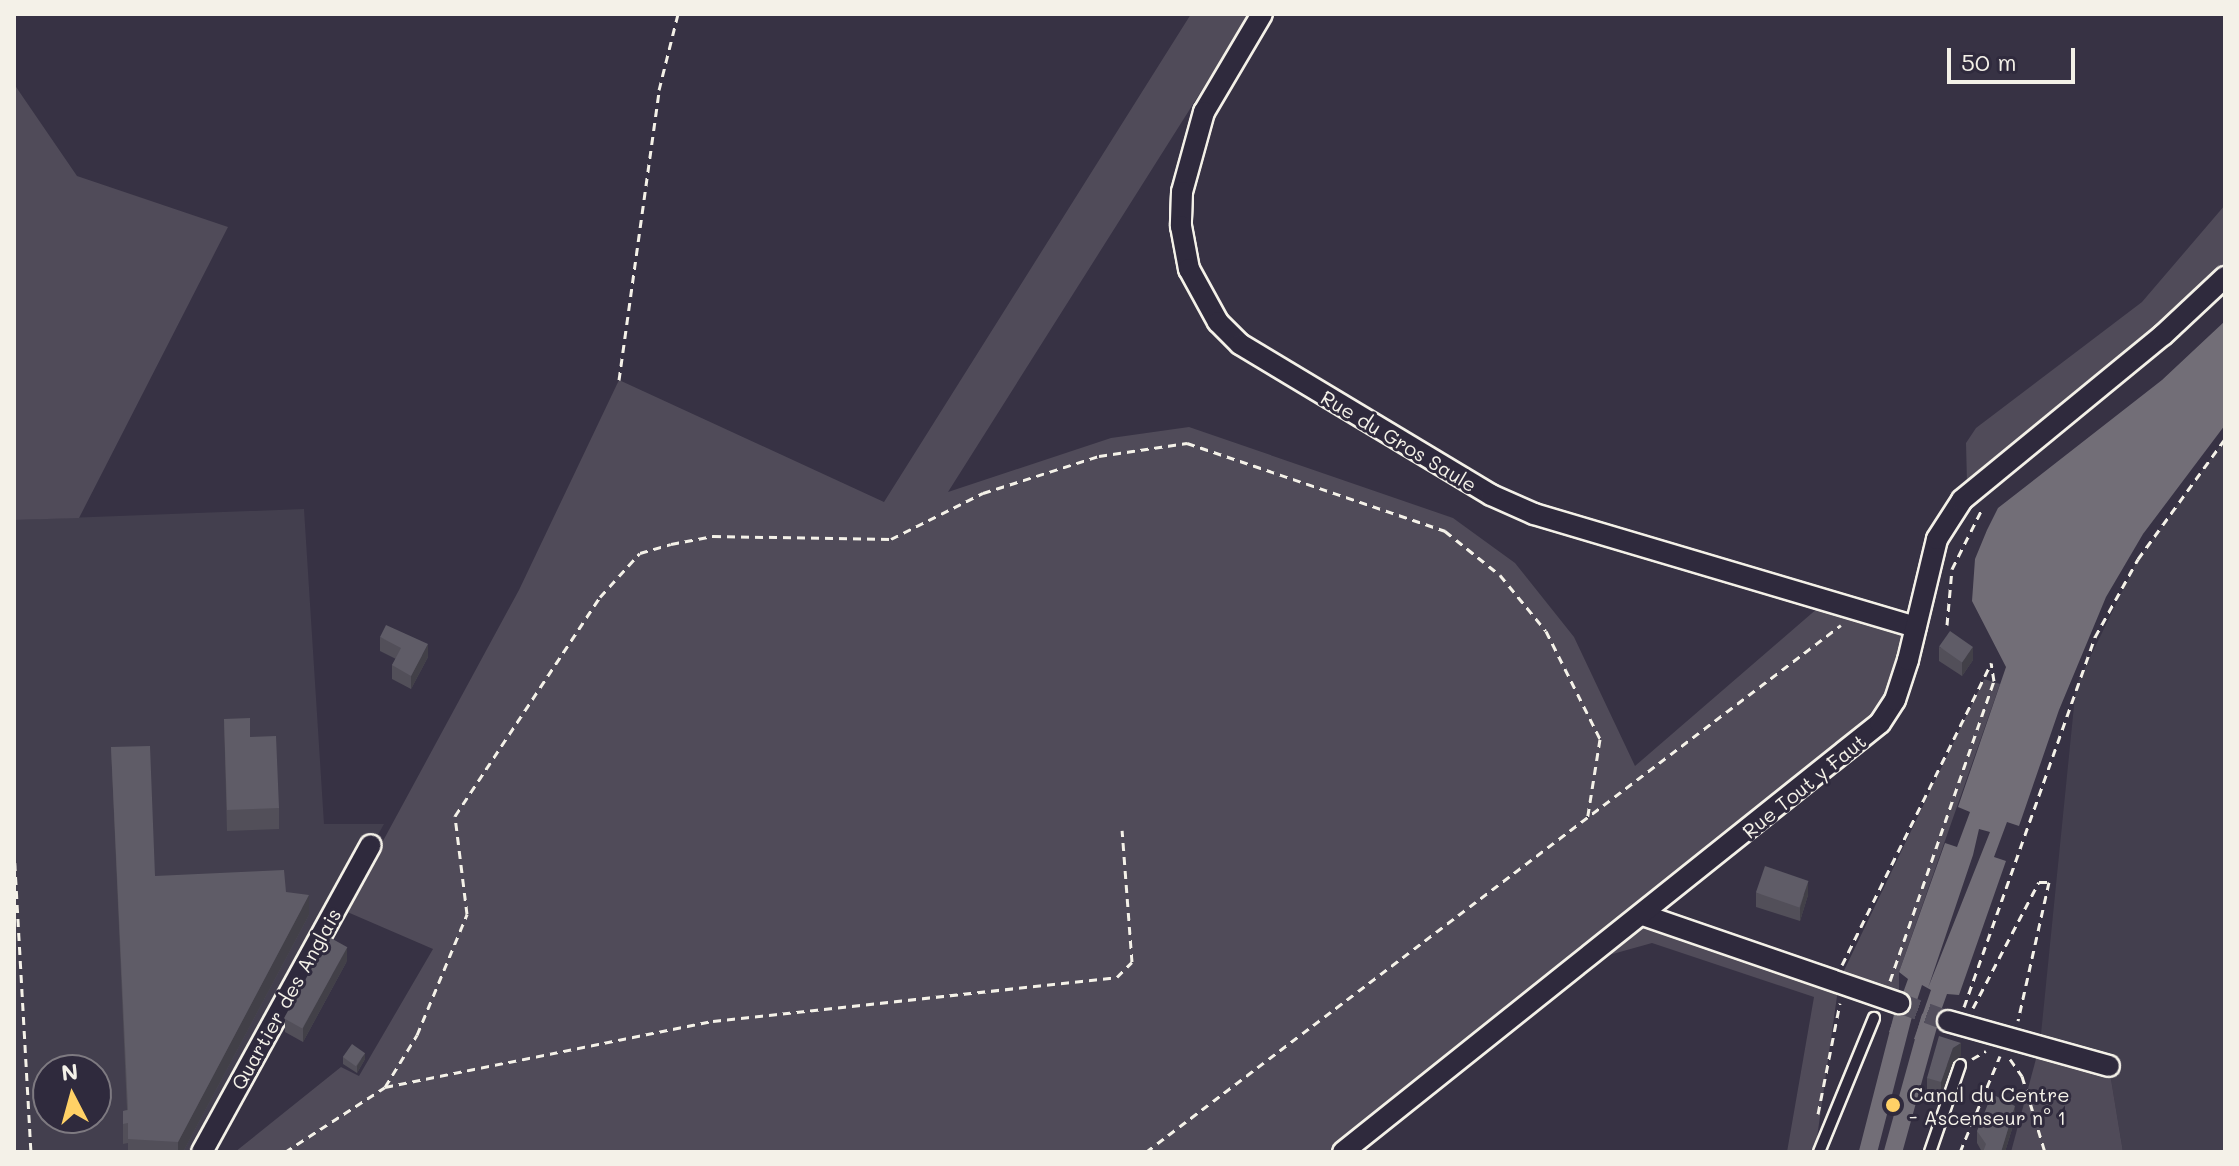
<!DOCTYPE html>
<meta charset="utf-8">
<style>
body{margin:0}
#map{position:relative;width:2239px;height:1166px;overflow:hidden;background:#373244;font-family:Mali,sans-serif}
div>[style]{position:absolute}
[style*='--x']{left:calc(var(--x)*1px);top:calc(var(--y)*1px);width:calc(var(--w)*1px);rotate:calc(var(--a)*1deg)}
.built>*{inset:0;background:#433f4e}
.green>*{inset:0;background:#504b59}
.water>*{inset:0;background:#726e77}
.pier>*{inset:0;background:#373244}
.canal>*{height:18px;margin:-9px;padding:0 9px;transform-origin:9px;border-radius:9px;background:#726e77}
.street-tunnel>*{height:20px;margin-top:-10px;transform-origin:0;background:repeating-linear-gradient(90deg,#534f5d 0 20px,transparent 0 30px)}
.path>*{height:3px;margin-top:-1.5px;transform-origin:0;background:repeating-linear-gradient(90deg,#f4f1e8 0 8px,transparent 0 14px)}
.roads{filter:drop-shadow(2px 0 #f4f1e8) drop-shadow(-2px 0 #f4f1e8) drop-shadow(0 2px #f4f1e8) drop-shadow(0 -2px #f4f1e8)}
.lane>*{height:10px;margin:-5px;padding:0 5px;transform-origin:5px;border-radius:5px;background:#2f2a3d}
.street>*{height:20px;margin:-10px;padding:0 10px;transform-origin:10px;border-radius:10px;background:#2f2a3d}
.wall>*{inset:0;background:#524f59}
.shaded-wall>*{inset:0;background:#424048}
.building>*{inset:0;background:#5f5c67;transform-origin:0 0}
.dots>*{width:22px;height:22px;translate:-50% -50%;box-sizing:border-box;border:4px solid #2f2a3d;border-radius:50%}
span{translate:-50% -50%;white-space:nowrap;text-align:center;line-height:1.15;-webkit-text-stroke:6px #2f2a3d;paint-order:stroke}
.street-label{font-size:20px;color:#f4f1e8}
.poi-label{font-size:20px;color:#f4f1e8}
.left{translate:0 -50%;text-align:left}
.frame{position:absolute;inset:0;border:16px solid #f4f1e8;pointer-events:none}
.north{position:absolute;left:32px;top:1054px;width:80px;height:80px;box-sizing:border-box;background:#2f2a3d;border:2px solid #7e7a81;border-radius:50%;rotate:354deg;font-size:22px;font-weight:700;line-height:32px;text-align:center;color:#f4f1e8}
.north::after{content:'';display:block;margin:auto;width:28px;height:36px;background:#ffd166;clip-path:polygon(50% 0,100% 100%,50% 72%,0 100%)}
.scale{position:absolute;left:1947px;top:48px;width:128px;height:36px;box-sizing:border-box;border:4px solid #f4f1e8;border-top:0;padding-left:10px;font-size:24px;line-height:28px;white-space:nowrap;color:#f4f1e8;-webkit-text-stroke:6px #2f2a3d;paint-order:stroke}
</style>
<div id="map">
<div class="built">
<div style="clip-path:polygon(2225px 439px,2225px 1152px,2123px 1152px,2109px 1067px,2040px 1044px,2076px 686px,2138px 559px)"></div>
<div style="clip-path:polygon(evenodd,304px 509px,324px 824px,384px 824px,202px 1152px,14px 1152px,14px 520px,304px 509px,48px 1070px,96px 1070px,96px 1118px,48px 1118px,48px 1070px)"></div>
</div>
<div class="green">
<div style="clip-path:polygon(1191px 14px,1250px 14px,948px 492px,1111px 438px,1189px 427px,1453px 518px,1515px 563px,1574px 637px,1635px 766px,1826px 601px,1916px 627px,1895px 700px,1643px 915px,1839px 981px,1984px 679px,2000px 684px,1899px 972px,1899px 997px,1839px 982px,1815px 1152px,1787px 1152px,1814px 997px,1652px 943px,1584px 962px,1343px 1152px,235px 1152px,341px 1067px,359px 1076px,433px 949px,345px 911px,519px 590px,619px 380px,884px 502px)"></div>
<div style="clip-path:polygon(14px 84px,77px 176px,228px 227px,79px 518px,14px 520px)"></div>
<div style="clip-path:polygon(2225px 205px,2225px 277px,1975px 487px,1967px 483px,1966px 443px,1976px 428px,2142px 302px)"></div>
<div style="clip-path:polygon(2040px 1044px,2109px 1067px,2123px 1152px,2011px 1152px)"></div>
</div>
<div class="water">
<div style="clip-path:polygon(2225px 321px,2225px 425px,2143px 534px,2106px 597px,2059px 710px,2019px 826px,2007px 822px,1994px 857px,2006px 861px,1959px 995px,1947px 994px,1929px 1044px,1914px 1039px,1931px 990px,1922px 985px,1905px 1037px,1889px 1032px,1908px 979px,1899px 972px,1945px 843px,1957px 847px,1970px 812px,1958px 807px,2006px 667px,1972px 601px,1975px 559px,1987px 530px,1998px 508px,2162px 380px)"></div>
</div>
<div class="pier">
<div style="clip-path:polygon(1979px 829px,1990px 832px,1928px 988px,1973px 855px)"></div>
</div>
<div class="canal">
<div style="--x:1868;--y:1152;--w:145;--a:-75.6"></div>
<div style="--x:1893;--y:1152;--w:138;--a:-74.5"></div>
</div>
<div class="street-tunnel">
<div style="--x:1899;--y:1003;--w:52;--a:20.2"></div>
</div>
<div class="path">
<div style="--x:619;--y:380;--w:293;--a:-82.1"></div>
<div style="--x:659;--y:90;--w:78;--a:-76"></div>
<div style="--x:1947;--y:625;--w:56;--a:-84.9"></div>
<div style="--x:1952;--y:569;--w:67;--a:-63.4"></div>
<div style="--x:14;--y:849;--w:303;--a:86.8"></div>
<div style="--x:1842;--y:965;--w:337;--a:-63.7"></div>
<div style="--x:1890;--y:981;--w:318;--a:-70.9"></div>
<div style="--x:1994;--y:681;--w:18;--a:-99"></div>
<div style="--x:1964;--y:1007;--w:393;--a:-70.5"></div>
<div style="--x:2095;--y:637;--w:89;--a:-61.1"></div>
<div style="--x:2138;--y:559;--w:148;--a:-54.1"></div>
<div style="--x:1973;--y:1008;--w:142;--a:-62.4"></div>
<div style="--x:2039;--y:882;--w:10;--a:0"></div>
<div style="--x:2049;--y:882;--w:142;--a:102.6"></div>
<div style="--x:1972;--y:1059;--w:16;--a:-30"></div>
<div style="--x:2010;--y:1059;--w:21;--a:55"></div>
<div style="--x:2022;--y:1076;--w:79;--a:73.2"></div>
<div style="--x:385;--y:1087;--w:335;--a:-11.4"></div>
<div style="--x:713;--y:1021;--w:406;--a:-6.2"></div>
<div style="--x:1117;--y:977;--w:21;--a:-45"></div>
<div style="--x:1132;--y:962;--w:132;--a:-94.3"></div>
<div style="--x:1818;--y:1114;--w:113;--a:-78.8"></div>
<div style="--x:285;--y:1152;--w:119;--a:-33"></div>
<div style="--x:385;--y:1087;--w:61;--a:-58.4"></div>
<div style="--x:417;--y:1035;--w:131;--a:-67.5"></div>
<div style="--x:467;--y:914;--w:99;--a:-97"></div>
<div style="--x:455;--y:816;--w:263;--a:-56.5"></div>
<div style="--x:600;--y:597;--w:59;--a:-47.7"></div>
<div style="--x:640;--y:553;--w:32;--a:-16"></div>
<div style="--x:671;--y:544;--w:43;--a:-10.8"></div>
<div style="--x:713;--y:536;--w:178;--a:1"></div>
<div style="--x:891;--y:539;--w:103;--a:-26.6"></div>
<div style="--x:983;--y:493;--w:122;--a:-17.7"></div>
<div style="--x:1099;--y:456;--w:89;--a:-8.4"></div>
<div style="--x:1187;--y:443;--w:273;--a:18.8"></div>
<div style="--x:1445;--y:531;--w:70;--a:38.7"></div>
<div style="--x:1500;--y:575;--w:72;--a:50.6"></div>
<div style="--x:1546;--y:631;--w:121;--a:63.4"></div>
<div style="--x:1600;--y:739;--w:83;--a:99"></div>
<div style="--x:1146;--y:1152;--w:872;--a:-37.17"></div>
<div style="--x:1960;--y:1152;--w:104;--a:-67.4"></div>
</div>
<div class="roads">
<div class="lane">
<div style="--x:1819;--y:1152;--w:145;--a:-67.7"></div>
<div style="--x:1930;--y:1152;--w:92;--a:-71"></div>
</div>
<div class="street">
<div style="--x:1262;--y:14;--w:114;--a:120.6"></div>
<div style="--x:1204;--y:112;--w:83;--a:105.4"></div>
<div style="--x:1182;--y:192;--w:34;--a:92"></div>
<div style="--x:1181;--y:226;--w:44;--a:79.5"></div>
<div style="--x:1189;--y:269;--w:60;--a:61.3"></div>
<div style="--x:1218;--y:322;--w:31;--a:45"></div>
<div style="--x:1240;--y:344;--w:293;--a:31"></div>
<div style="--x:1491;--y:495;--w:47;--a:23.8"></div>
<div style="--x:1534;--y:514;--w:398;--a:16.5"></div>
<div style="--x:1643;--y:915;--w:271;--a:19"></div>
<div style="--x:1948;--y:1021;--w:167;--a:15.6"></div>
<div style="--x:202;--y:1152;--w:350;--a:-61.2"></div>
<div style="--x:1343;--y:1152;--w:687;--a:-38.62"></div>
<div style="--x:1880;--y:723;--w:27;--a:-57"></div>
<div style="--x:1895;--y:700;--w:42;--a:-72"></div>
<div style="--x:1908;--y:660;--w:124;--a:-76.5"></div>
<div style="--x:1937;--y:539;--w:46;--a:-57.3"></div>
<div style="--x:1962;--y:500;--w:260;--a:-39.4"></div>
<div style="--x:2163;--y:335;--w:85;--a:-43.1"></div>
</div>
</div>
<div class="wall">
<div style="clip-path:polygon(380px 637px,428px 657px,411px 689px,392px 679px,392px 665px,396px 659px,380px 651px)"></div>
<div style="clip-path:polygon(1939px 647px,1973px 660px,1962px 676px,1939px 661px)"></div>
<div style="clip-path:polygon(224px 719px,250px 737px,279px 808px,279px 829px,227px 831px)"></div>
<div style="clip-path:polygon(111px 747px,155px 876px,286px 892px,309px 915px,183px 1152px,128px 1152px,128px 1143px,123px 1144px,123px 1111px,127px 1110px)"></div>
<div style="clip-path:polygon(1756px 893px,1808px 895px,1800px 921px,1756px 907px)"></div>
<div style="clip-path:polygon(347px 961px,303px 1042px,285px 1032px,285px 1019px)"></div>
<div style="clip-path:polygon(1961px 1056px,1953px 1062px,1941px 1095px,1927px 1091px,1927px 1078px)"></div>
<div style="clip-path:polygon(343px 1057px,365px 1059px,357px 1073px,343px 1064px)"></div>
<div style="clip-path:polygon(2015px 1119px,2005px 1152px,1982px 1152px,1977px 1143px,1977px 1131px)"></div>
</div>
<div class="shaded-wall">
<div style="clip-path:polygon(428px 644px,428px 657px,411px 689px,411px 676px)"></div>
<div style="clip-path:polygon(1973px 647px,1973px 660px,1962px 676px,1962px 662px)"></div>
<div style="clip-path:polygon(1808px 881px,1808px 895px,1800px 921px,1800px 908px)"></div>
<div style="clip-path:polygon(309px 895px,309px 915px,183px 1152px,178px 1152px,178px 1142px)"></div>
<div style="clip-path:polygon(347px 947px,347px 961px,303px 1042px,303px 1028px)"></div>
<div style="clip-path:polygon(1961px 1043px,1961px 1056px,1953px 1062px,1941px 1095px,1941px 1082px,1953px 1048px)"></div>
<div style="clip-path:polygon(365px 1053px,365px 1059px,357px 1073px,357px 1066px)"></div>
<div style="clip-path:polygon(2015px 1106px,2015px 1119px,2005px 1152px,2001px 1152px)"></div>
</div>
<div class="building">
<div style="clip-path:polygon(386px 625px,428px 644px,411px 676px,392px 665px,401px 648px,380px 637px)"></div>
<div style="left:1950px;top:631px;width:28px;height:19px;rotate:35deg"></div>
<div style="clip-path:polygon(250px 718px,250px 737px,276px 736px,279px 808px,227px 810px,224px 719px)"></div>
<div style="clip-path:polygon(150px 746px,155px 876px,284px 870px,286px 892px,309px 895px,178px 1142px,128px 1139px,128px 1123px,123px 1124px,123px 1111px,128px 1110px,111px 747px)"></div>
<div style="left:1765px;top:866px;width:46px;height:28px;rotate:19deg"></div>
<div style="left:329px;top:937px;width:21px;height:93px;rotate:29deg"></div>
<div style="clip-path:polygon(1939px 1036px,1961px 1043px,1953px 1048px,1941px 1082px,1927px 1078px)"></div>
<div style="left:352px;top:1044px;width:16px;height:16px;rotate:35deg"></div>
<div style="clip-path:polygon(1992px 1094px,2015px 1106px,2001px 1152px,1983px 1152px,1986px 1144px,1977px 1131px)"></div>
</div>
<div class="dots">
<div style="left:1893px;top:1105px;background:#ffd166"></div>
</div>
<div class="street-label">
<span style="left:1399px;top:441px;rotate:31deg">Rue du Gros Saule</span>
<span style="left:1804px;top:786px;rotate:-39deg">Rue Tout y Faut</span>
<span style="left:286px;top:999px;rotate:-61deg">Quartier des Anglais</span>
</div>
<div class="poi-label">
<span class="left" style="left:1909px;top:1106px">Canal du Centre<br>- Ascenseur n° 1</span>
</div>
<div class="frame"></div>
<div class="north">N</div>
<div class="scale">50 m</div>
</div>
